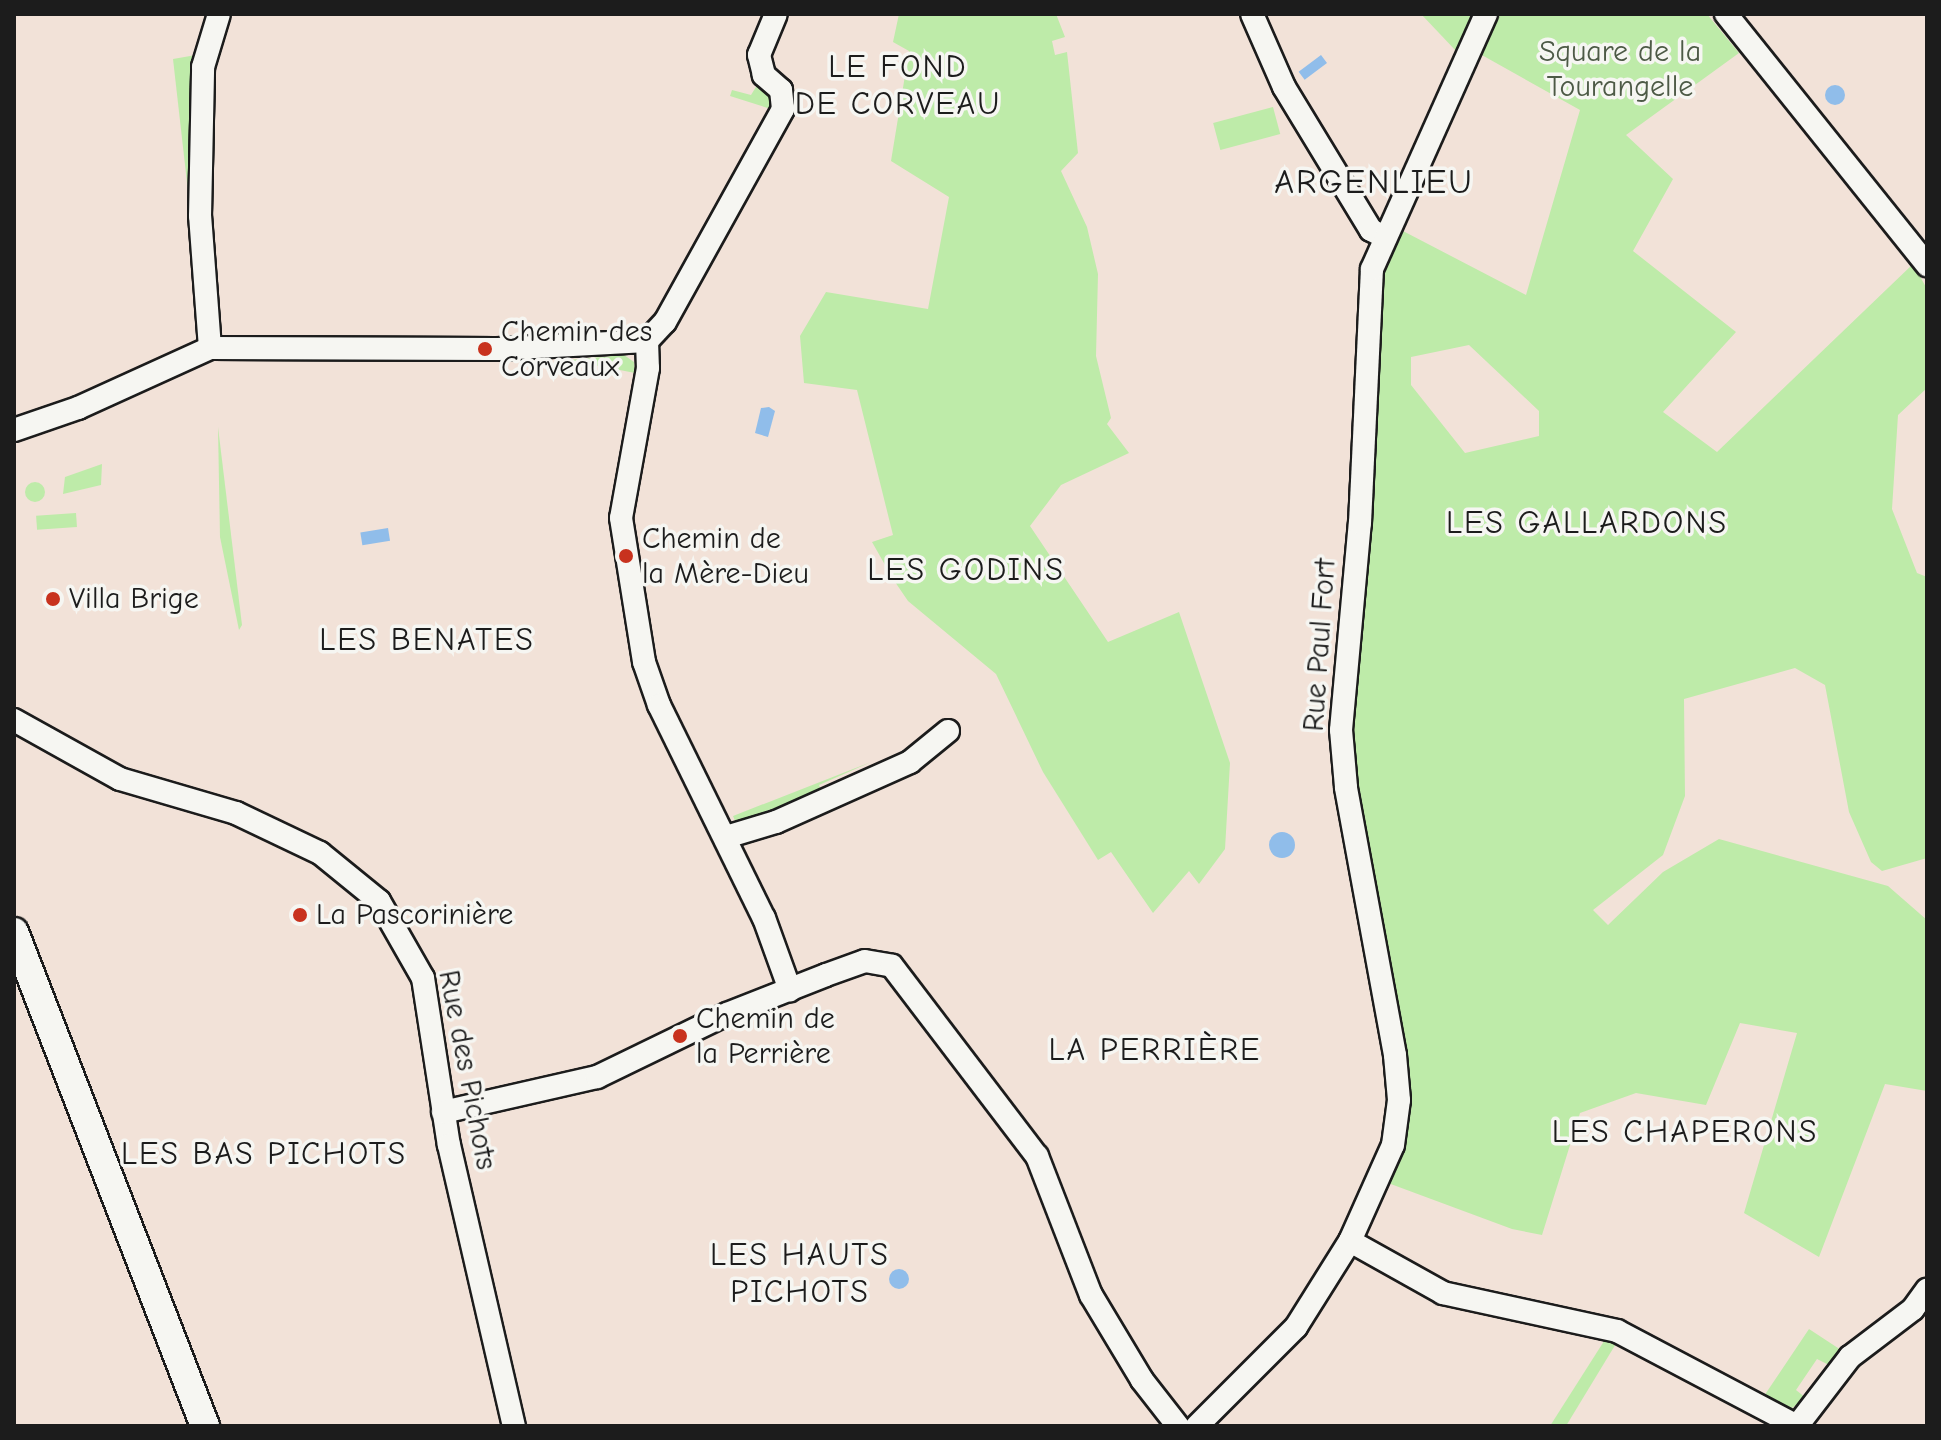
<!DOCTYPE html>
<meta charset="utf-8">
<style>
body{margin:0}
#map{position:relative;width:1941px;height:1440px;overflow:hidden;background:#f2e2d8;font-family:"Comic Neue",sans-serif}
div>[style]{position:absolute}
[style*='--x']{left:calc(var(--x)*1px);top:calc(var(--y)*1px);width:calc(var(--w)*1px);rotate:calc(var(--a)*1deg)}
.green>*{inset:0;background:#beeba9;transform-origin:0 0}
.round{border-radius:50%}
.water>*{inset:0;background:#90bdea;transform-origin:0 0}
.roads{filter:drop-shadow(2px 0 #1c1c1c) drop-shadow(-2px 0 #1c1c1c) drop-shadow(0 2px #1c1c1c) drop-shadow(0 -2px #1c1c1c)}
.minor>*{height:22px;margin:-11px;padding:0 11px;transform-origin:11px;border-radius:11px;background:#f6f6f2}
.major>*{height:28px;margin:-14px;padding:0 14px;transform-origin:14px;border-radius:14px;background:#f6f6f2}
.dots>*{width:22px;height:22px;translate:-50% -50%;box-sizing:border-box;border:4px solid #f6f6f2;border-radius:50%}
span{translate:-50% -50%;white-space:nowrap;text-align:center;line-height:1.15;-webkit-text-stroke:7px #f6f6f2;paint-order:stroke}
.park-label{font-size:30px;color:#4d5a46}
.poi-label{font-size:30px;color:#1c1c1c}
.left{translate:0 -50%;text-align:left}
.street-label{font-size:30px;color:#1c1c1c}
.neighbourhood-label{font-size:32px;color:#1c1c1c;letter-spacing:2px}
.quarter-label{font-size:34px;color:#1c1c1c;letter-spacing:2px}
.frame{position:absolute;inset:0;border:16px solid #1c1c1c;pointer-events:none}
</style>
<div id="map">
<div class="green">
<div style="clip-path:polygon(899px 14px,1056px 14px,1065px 37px,1052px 41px,1055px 55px,1067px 52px,1078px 153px,1061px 171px,1087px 227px,1098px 274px,1096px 356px,1111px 418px,1107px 424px,1129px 453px,1061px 485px,1030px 526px,1108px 642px,1179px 612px,1230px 763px,1225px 849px,1199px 884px,1189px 871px,1153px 913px,1111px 852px,1098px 860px,1043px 772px,996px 674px,908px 601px,893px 579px,872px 542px,893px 535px,857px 390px,804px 383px,800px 336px,826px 292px,928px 309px,949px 197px,891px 161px,909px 51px,893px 42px)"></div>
<div style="clip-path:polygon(1421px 14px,1475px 14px,1457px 52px)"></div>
<div style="clip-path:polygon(evenodd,1499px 14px,1707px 14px,1739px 53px,1626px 135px,1673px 179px,1633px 251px,1736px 332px,1663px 412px,1717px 452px,1913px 264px,1927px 289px,1927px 388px,1898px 415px,1892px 509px,1917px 573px,1927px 577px,1927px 858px,1882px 871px,1871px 862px,1849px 812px,1825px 685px,1795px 668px,1684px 699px,1685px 796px,1663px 855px,1593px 910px,1608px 925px,1663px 872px,1719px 839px,1888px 886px,1927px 920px,1927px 1091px,1885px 1084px,1819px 1257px,1744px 1213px,1797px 1033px,1740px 1023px,1706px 1105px,1636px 1093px,1580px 1113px,1542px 1235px,1512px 1229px,1388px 1183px,1400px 1147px,1402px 1056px,1350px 731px,1379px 271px,1390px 244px,1403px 231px,1526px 295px,1580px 110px,1480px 54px,1499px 14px,1469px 345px,1539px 411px,1539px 436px,1465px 453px,1411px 385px,1411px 357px,1469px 345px)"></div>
<div style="clip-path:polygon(196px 55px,196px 196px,189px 200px,173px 59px)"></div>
<div style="clip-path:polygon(759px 82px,772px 91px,774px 110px,730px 96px,732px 90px,751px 95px)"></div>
<div style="left:1273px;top:107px;width:28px;height:62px;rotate:75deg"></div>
<div style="clip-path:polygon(624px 355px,634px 362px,635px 373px,569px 360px)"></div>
<div style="clip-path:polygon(218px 427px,242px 625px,239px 630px,220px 537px)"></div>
<div style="clip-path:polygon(102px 464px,101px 485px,63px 494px,65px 477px)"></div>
<div class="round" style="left:25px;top:482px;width:20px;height:20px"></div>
<div style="left:76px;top:513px;width:14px;height:40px;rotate:86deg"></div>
<div style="clip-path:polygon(871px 762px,819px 785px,821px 790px,736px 823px,733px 816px)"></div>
<div style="clip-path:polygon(1809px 1329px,1841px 1350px,1829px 1365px,1817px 1359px,1796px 1390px,1806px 1398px,1789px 1410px,1764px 1396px)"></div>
<div style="clip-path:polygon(1606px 1338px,1617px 1342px,1566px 1426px,1550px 1426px)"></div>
</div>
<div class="water">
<div style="left:1321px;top:55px;width:10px;height:28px;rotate:53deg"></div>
<div class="round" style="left:1825px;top:85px;width:20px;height:20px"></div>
<div style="clip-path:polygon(769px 407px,775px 411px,768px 437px,755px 433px,761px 408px)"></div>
<div style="left:388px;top:528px;width:13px;height:28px;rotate:81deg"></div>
<div class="round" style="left:1269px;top:832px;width:26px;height:26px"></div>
<div class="round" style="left:889px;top:1269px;width:20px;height:20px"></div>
</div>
<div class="roads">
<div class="minor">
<div style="--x:1252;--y:14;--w:80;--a:66.3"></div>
<div style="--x:1284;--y:87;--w:167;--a:58.7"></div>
<div style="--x:1371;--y:230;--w:16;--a:27"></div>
<div style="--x:1726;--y:14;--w:322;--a:51.3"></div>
<div style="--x:647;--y:341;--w:27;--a:88"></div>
<div style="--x:648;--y:368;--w:152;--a:100.2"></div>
<div style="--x:621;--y:518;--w:146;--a:80.9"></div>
<div style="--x:644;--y:662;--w:46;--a:70.8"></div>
<div style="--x:659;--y:705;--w:237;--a:63.8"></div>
<div style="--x:764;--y:918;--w:77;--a:70.1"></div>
<div style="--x:210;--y:348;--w:132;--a:-94.3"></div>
<div style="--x:200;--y:216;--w:149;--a:-88.8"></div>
<div style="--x:203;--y:67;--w:55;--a:-73.2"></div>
<div style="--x:14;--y:430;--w:68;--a:-19"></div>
<div style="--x:78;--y:408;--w:145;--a:-24.4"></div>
<div style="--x:210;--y:348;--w:288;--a:0.2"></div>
<div style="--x:498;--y:349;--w:149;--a:-3.1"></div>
<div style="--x:647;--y:341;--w:26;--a:-47"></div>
<div style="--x:665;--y:322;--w:244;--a:-61"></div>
<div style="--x:783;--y:109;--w:19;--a:-96"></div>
<div style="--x:781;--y:90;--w:23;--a:-139"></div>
<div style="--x:764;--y:75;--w:21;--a:-104"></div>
<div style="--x:759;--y:55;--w:44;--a:-67.5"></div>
<div style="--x:14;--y:720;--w:121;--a:29.1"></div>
<div style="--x:120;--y:779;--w:121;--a:16.3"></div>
<div style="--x:236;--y:813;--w:93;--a:25.5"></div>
<div style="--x:320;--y:853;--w:76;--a:39.1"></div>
<div style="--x:379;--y:901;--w:89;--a:60.3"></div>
<div style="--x:423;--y:978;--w:169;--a:81.2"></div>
<div style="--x:449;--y:1145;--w:288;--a:77"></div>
<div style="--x:726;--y:837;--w:52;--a:-16.7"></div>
<div style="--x:776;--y:822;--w:147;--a:-24.1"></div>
<div style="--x:910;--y:762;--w:49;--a:-39.2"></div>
<div style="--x:443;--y:1112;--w:158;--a:-12.8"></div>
<div style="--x:597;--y:1077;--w:144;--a:-25.9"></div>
<div style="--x:727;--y:1014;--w:106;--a:-21.5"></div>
<div style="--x:826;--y:975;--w:41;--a:-19.7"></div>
<div style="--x:865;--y:961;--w:27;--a:10"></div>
<div style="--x:892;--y:966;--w:239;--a:52.7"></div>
<div style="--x:1037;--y:1156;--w:149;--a:68.8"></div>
<div style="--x:1091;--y:1295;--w:99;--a:59"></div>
<div style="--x:1142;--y:1380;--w:58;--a:52"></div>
<div style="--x:1350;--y:1241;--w:107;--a:29.2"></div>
<div style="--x:1443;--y:1293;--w:178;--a:12.3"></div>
<div style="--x:1617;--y:1331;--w:204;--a:27.8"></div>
<div style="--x:1197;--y:1426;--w:140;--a:-45"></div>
<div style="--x:1296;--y:1327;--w:102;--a:-57.9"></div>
<div style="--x:1350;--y:1241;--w:105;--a:-65.9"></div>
<div style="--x:1393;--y:1145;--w:45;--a:-82.4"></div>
<div style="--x:1399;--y:1100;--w:45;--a:-95.1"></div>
<div style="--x:1395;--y:1055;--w:272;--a:-100.4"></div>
<div style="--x:1346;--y:787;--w:57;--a:-95"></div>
<div style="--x:1341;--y:730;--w:208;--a:-84.8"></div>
<div style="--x:1360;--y:523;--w:254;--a:-87.3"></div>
<div style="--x:1372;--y:269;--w:279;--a:-65.9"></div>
<div style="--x:1797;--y:1426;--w:87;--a:-52.5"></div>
<div style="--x:1850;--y:1357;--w:79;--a:-37.3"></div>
<div style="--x:1913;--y:1309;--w:24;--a:-54"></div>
</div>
<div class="major">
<div style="--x:14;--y:932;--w:530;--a:68.86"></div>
</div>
</div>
<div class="dots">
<div style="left:485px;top:349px;background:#c8321e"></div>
<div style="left:626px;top:556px;background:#c8321e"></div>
<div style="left:53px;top:599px;background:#c8321e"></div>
<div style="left:300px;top:915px;background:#c8321e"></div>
<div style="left:680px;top:1036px;background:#c8321e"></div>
</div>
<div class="park-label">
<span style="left:1620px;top:69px">Square de la<br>Tourangelle</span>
</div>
<div class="poi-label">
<span class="left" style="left:501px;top:349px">Chemin des<br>Corveaux</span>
<span class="left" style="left:642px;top:556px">Chemin de<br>la Mère-Dieu</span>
<span class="left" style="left:69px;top:599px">Villa Brige</span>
<span class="left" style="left:316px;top:915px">La Pascorinière</span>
<span class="left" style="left:696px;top:1036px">Chemin de<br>la Perrière</span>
</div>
<div class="street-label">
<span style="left:1320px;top:645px;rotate:-86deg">Rue Paul Fort</span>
<span style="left:467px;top:1070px;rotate:79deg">Rue des Pichots</span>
</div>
<div class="neighbourhood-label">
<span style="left:898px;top:86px">LE FOND<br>DE CORVEAU</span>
<span style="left:1587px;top:523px">LES GALLARDONS</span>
<span style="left:966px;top:570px">LES GODINS</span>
<span style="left:427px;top:640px">LES BENATES</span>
<span style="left:1155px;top:1050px">LA PERRIÈRE</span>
<span style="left:1685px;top:1132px">LES CHAPERONS</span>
<span style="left:264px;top:1154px">LES BAS PICHOTS</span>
<span style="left:800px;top:1274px">LES HAUTS<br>PICHOTS</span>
</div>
<div class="quarter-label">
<span style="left:1374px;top:183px">ARGENLIEU</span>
</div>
<div class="frame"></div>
</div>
